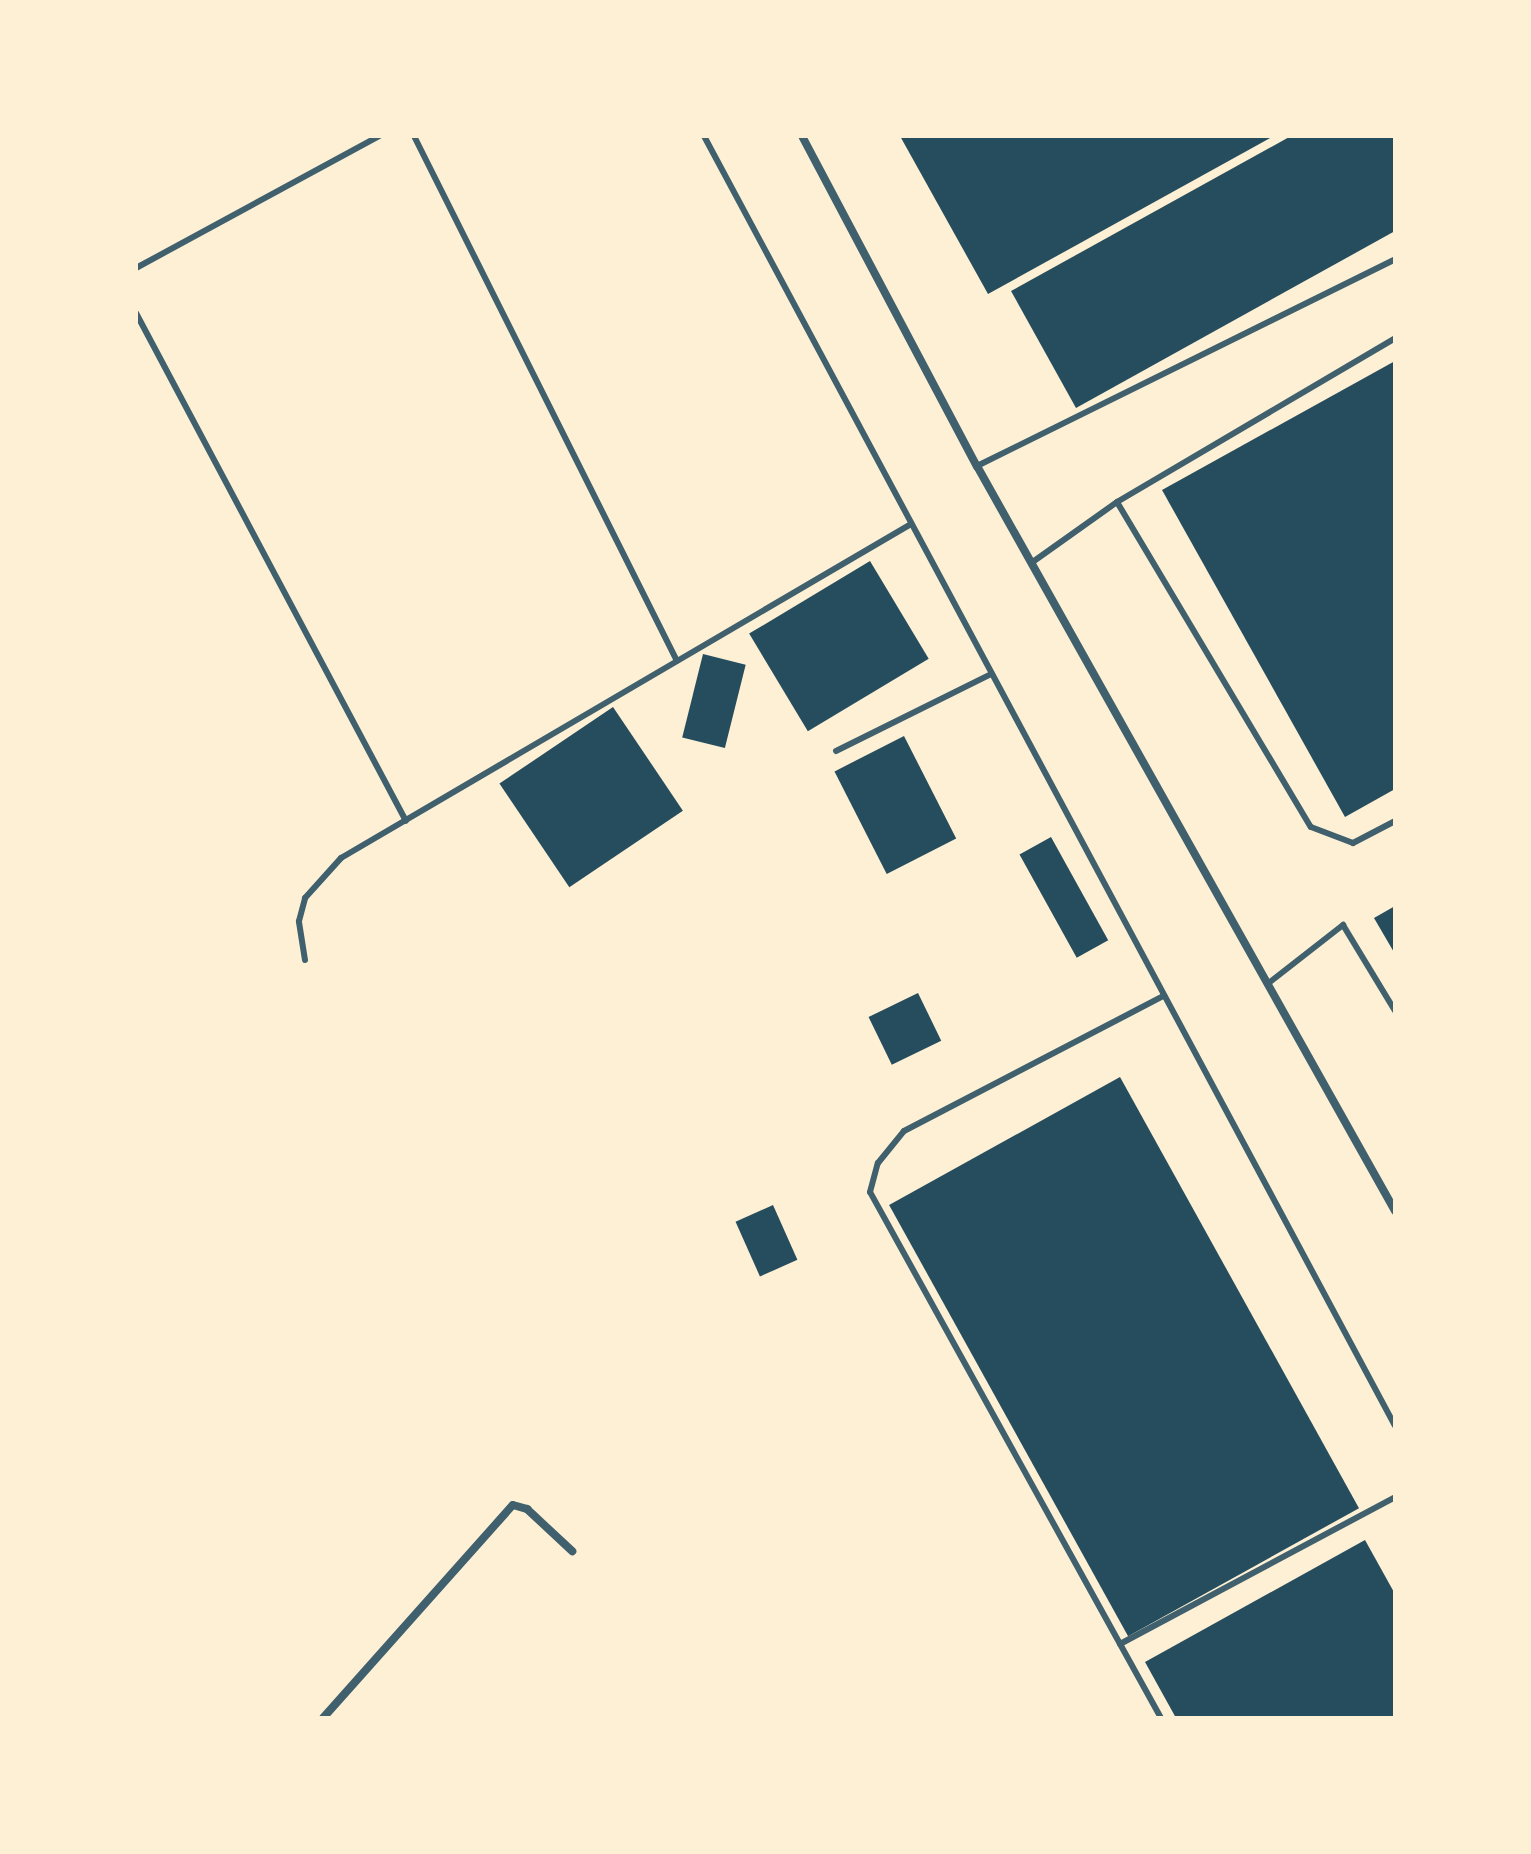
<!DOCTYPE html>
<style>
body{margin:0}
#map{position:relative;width:1531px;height:1854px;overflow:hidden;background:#fdf0d5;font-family:"Titillium Web",sans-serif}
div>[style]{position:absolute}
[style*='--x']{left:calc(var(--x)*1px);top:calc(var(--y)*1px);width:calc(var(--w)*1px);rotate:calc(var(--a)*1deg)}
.building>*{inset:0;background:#264d5e;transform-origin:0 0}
.service>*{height:6px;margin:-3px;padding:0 3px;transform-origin:3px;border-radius:3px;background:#3f606c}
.minor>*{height:8px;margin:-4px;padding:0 4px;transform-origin:4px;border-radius:4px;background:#3f606c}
span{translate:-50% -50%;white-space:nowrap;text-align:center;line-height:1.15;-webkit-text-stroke:6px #fdf0d5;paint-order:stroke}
.frame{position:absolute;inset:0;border:138px solid #fdf0d5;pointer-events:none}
</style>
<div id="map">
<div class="building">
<div style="clip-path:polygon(900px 136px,1274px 136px,988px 294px)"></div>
<div style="clip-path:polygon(1291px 136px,1395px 136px,1395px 231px,1076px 408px,1011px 291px)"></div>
<div style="clip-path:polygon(1395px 361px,1395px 789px,1345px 817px,1162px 490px)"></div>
<div style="left:870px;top:561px;width:114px;height:141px;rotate:59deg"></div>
<div style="left:703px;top:654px;width:44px;height:86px;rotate:14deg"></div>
<div style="left:613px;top:707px;width:125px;height:137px;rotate:56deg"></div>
<div style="left:904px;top:736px;width:115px;height:78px;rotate:63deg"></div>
<div style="left:1051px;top:837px;width:118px;height:36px;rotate:61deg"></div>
<div style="clip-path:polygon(1395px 906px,1395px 954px,1374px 918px)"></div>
<div style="left:918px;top:993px;width:53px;height:55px;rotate:64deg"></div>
<div style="left:1120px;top:1077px;width:493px;height:264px;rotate:61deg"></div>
<div style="left:773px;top:1205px;width:60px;height:41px;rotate:66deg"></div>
<div style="clip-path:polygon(1365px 1540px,1395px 1594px,1395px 1718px,1176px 1718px,1145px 1662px)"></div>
</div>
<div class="service">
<div style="--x:414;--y:136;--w:587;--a:63.39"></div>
<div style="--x:704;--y:136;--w:1463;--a:61.82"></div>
<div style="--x:136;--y:268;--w:277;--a:-28.5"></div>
<div style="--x:136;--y:313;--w:575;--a:62.01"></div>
<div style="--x:977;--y:466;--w:466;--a:-26.3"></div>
<div style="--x:1117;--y:502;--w:323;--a:-30.5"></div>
<div style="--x:1034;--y:561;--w:102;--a:-35.4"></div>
<div style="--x:1117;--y:502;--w:378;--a:59.2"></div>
<div style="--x:1311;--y:827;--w:45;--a:20.9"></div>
<div style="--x:1353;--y:843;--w:47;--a:-27.6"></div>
<div style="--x:836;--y:751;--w:173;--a:-26.4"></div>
<div style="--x:305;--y:960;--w:39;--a:-99"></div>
<div style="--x:299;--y:921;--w:24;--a:-75"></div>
<div style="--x:305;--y:898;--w:54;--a:-48"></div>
<div style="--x:341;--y:858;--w:661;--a:-30.37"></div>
<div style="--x:1270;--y:982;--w:93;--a:-38"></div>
<div style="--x:1343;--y:925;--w:100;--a:58.8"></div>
<div style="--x:1120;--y:1644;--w:312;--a:-28.1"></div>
<div style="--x:1161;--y:1718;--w:601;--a:-118.95"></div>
<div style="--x:870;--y:1192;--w:30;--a:-75"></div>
<div style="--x:878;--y:1163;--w:41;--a:-50.9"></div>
<div style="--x:904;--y:1131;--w:292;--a:-27.5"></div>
</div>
<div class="minor">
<div style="--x:802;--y:136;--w:374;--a:62.1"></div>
<div style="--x:977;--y:466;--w:854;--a:60.7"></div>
<div style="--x:323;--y:1718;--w:285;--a:-48.3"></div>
<div style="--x:513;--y:1505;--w:15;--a:16"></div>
<div style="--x:527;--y:1509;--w:62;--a:43"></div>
</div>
<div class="frame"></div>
</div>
